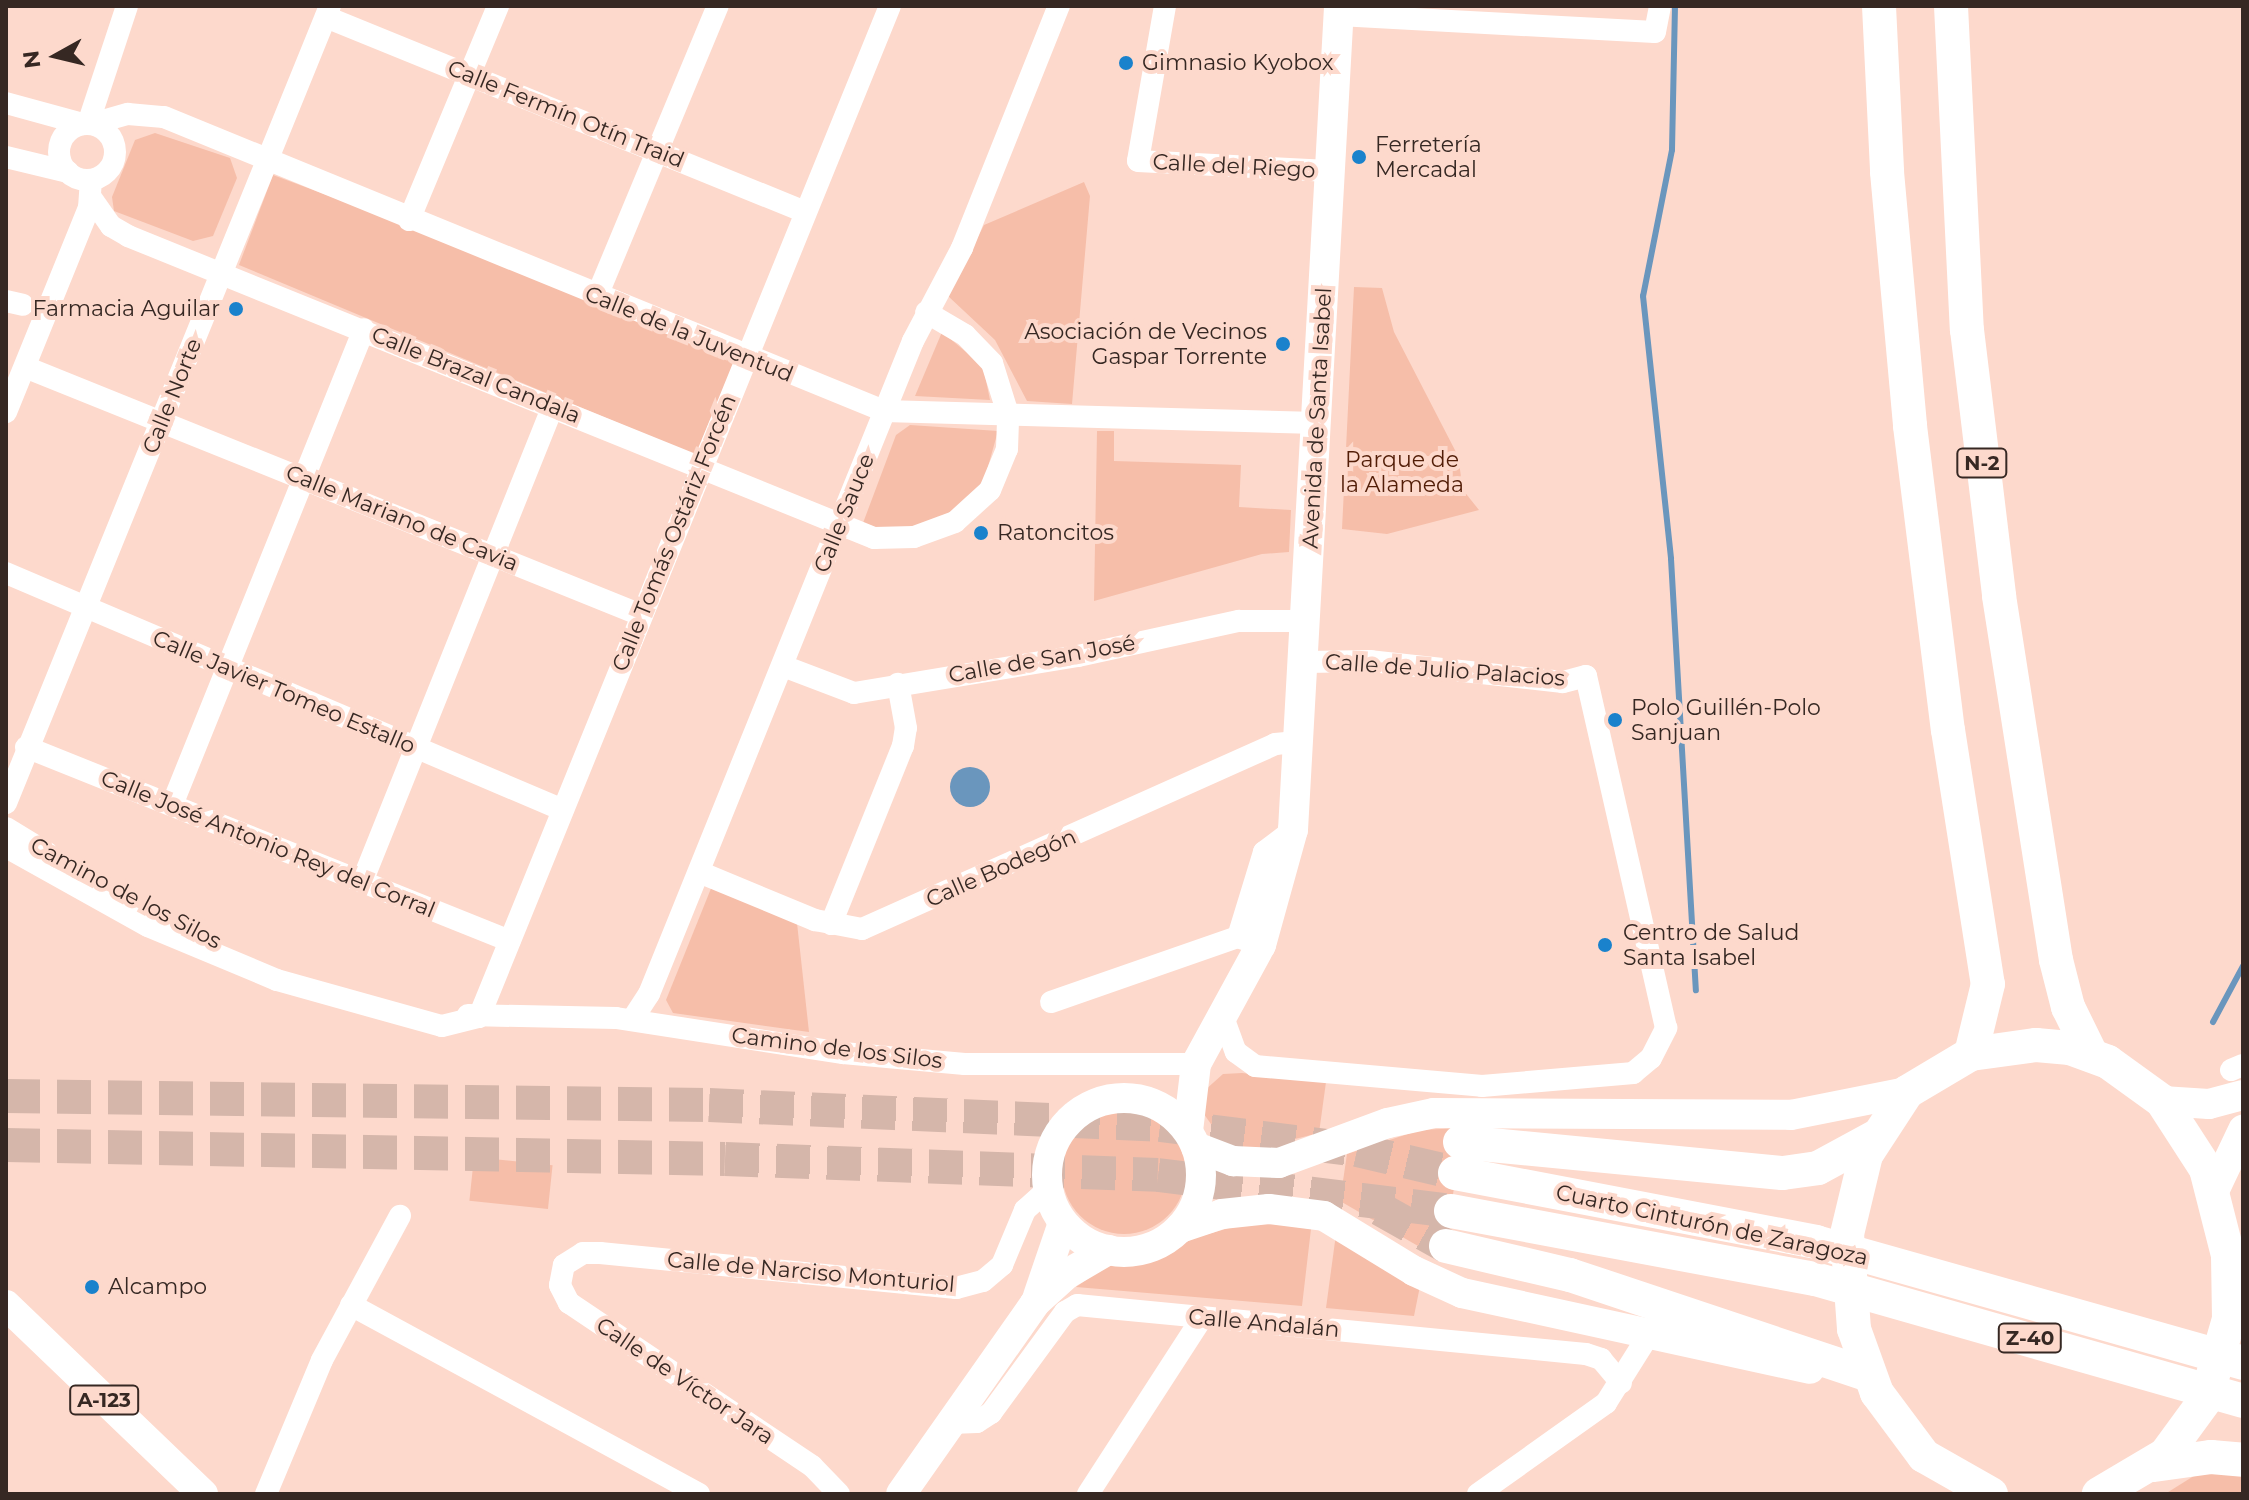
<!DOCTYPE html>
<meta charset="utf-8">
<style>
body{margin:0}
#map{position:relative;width:2249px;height:1500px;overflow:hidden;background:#fdd9cc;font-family:Montserrat,sans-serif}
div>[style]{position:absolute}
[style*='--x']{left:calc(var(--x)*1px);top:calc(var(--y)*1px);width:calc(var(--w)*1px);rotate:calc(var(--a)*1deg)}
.green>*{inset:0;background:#f6bea9;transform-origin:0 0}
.round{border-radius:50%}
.water>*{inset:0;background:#6a96bd}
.stream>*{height:6px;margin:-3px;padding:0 3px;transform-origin:3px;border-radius:3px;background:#6a96bd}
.highway-tunnel>*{height:34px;margin-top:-17px;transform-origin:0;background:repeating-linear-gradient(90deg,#d5b6aa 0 34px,transparent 0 51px)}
.minor>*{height:22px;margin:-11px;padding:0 11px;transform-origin:11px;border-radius:11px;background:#fff}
.minor>.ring{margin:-11px;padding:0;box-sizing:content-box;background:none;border:22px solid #fff;border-radius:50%}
.major>*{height:30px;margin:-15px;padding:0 15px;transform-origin:15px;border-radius:15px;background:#fff}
.major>.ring{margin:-15px;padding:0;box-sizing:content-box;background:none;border:30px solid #fff;border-radius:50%}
.highway>*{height:34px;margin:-17px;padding:0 17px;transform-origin:17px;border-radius:17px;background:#fff}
.dots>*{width:22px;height:22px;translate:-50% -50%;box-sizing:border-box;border:4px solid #fdd9cc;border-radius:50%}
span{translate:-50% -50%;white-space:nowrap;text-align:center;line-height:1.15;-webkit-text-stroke:8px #fdd9cc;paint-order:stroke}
.shield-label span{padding:2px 6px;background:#fdd9cc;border:2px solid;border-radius:6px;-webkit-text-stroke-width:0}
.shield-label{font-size:20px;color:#362823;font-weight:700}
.poi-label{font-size:22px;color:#362823}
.left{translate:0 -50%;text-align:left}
.right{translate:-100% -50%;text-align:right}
.street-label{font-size:22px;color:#362823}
.park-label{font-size:22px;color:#521d07}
.frame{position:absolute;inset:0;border:8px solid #362823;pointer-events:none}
.north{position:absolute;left:16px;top:16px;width:80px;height:80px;-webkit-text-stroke:6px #fdd9cc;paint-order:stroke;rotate:262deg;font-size:22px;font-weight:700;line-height:32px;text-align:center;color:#362823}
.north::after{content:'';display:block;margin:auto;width:28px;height:36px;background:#362823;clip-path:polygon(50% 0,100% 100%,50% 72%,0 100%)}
</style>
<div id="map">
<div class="green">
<div style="clip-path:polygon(155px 133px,230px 158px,237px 178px,213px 236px,193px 241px,114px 211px,112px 197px,135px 140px)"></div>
<div style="clip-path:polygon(273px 175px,597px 296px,736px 360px,695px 455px,239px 265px)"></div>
<div style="clip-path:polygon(1084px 182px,1090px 196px,1072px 404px,1027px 401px,995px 340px,948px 296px,984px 225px)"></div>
<div style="clip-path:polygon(1354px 287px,1382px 288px,1394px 332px,1458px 456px,1463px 490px,1479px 510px,1387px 534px,1342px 529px)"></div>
<div style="clip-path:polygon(942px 332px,983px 366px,990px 400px,915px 396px)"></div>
<div style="clip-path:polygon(910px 425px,998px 431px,984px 481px,959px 509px,924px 527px,884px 530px,863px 523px,896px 435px)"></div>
<div style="clip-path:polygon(1097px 431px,1114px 431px,1114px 461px,1241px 465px,1239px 507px,1291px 510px,1289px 552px,1262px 554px,1094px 601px)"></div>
<div style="clip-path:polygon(712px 886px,797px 923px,809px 1032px,673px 1013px,666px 1000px)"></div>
<div style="clip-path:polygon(1242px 1073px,1326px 1082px,1319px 1133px,1255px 1149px,1239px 1149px,1222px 1140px,1204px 1114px,1204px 1091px,1223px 1074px)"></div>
<div class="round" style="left:1062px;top:1110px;width:124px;height:124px"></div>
<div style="clip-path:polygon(1462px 1128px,1444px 1261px,1340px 1201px,1347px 1154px,1420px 1130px)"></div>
<div style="left:474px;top:1157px;width:79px;height:44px;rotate:6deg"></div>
<div style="clip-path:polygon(1254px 1221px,1311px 1229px,1302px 1306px,1076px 1287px,1106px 1266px,1162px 1255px,1194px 1238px)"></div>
<div style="clip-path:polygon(1336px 1234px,1420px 1286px,1414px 1316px,1326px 1308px)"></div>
<div style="clip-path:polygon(2243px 1473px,2243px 1494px,2165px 1494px,2197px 1474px)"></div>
</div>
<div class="water">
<div class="round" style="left:950px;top:767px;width:40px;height:40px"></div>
</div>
<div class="stream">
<div style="--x:1675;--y:6;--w:144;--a:91.2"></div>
<div style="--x:1672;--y:150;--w:149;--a:101.2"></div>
<div style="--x:1643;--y:296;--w:264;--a:83.9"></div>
<div style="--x:1671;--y:559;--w:432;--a:86.7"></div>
<div style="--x:2213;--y:1022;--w:64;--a:-61.8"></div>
</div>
<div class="highway-tunnel">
<div style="--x:6;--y:1096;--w:703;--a:0.73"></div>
<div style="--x:709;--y:1105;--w:451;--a:2.5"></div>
<div style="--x:1160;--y:1125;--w:199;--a:7.2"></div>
<div style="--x:1357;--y:1150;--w:101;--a:13.2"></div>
<div style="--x:6;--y:1145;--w:719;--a:1.12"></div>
<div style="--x:725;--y:1159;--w:433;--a:2.1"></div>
<div style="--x:1158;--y:1175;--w:295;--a:7"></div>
<div style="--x:1380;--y:1209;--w:76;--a:29.3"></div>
</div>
<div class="minor">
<div style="--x:1165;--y:6;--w:157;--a:99.9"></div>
<div style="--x:1138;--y:161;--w:191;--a:3"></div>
<div style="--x:1339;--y:15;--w:316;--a:3.1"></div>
<div style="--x:1655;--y:32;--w:26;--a:-79"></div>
<div style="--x:326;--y:17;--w:517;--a:22.15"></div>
<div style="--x:6;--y:103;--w:80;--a:15.3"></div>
<div class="ring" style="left:59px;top:124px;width:34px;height:34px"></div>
<div style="--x:88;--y:124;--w:124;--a:-71.7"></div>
<div style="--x:92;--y:124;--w:37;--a:-16"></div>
<div style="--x:128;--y:114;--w:36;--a:5"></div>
<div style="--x:164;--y:117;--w:778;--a:22.21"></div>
<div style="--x:884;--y:411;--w:433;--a:1.6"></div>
<div style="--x:6;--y:157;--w:64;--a:13.6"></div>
<div style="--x:92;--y:199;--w:33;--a:55"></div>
<div style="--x:111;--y:226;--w:20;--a:30"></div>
<div style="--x:128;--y:236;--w:805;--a:22.04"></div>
<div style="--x:874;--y:538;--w:40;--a:-1.4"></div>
<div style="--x:914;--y:537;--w:44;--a:-20.1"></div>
<div style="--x:955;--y:522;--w:47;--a:-42.4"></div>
<div style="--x:990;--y:490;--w:44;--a:-67.5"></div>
<div style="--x:1007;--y:449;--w:35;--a:-88"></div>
<div style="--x:1008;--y:414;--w:53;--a:-107.4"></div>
<div style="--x:992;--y:363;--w:39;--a:-134"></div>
<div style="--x:965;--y:335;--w:45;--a:-149.5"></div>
<div style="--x:409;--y:220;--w:232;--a:-67.4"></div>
<div style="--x:597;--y:296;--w:314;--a:-67.4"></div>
<div style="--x:6;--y:301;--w:17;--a:13"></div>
<div style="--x:25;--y:367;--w:664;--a:21.93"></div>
<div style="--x:6;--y:412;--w:220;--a:-67.9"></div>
<div style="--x:89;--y:208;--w:28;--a:-86"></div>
<div style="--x:6;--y:573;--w:605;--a:23.05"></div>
<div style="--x:783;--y:666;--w:76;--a:20.8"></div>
<div style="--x:854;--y:693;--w:227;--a:-9.4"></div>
<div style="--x:1078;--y:656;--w:165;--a:-12.3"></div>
<div style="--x:1239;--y:621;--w:67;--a:0"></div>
<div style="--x:26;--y:747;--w:521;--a:21.84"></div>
<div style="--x:6;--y:803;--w:860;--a:-67.88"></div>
<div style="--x:172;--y:805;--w:513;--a:-68.03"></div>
<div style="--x:6;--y:828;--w:48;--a:31.4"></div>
<div style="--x:6;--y:847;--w:162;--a:29.1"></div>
<div style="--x:148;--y:926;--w:140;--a:22.7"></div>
<div style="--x:277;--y:980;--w:171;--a:15.6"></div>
<div style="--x:442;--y:1026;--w:38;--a:-14"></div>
<div style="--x:479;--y:1017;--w:1091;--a:-67.88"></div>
<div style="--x:699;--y:872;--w:126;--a:22.5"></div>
<div style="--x:815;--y:920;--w:48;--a:10.8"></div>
<div style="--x:862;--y:929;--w:453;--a:-24.1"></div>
<div style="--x:1275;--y:744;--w:25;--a:-5"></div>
<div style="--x:362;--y:882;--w:513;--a:-68.14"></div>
<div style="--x:831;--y:924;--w:192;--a:-68"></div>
<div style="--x:903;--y:746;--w:18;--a:-81"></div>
<div style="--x:906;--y:728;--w:45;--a:-100.3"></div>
<div style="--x:1238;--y:937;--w:89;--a:-73"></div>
<div style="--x:1264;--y:852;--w:36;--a:-37"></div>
<div style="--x:1051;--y:1002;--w:198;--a:-19.2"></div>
<div style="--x:1238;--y:937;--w:24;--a:19"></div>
<div style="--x:468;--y:1015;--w:148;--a:1.2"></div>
<div style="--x:616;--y:1018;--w:230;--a:8.8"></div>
<div style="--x:843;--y:1053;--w:122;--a:5.2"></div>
<div style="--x:965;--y:1064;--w:231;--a:0"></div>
<div style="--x:1223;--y:1017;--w:37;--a:70"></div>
<div style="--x:1236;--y:1052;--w:24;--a:36"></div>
<div style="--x:1255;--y:1066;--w:228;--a:5"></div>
<div style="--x:1482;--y:1086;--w:152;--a:-4.9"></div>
<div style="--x:1633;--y:1073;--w:23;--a:-40"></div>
<div style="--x:1651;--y:1058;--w:34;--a:-63"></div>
<div style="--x:1666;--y:1028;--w:361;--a:-102.8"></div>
<div style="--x:1586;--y:676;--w:24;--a:165"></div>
<div style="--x:1563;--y:682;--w:193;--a:-173.8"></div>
<div style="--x:1371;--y:661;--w:67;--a:179.1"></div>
<div style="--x:632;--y:1020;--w:31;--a:-57"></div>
<div style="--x:649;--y:994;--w:704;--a:-67.99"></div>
<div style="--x:913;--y:341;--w:105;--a:-62.2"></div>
<div style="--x:962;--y:248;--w:261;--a:-68.2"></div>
<div style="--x:2231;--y:1070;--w:13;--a:-23"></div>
<div style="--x:351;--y:1305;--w:396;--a:28.5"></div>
<div style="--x:951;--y:1423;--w:26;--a:-2"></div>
<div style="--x:977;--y:1422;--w:17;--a:-33"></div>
<div style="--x:991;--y:1413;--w:125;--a:-53.8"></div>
<div style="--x:1065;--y:1312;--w:14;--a:-30"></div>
<div style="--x:1077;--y:1305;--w:511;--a:5.5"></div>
<div style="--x:1586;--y:1354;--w:16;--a:18"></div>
<div style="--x:1601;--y:1359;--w:31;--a:50"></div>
<div style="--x:266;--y:1494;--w:145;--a:-67.3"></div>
<div style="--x:322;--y:1360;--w:164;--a:-61.6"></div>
<div style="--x:839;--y:1494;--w:39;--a:-134"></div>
<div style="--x:812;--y:1466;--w:293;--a:-146.1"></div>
<div style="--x:569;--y:1303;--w:20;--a:-117"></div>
<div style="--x:560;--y:1285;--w:20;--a:-79"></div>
<div style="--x:564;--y:1265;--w:22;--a:-32"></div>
<div style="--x:583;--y:1253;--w:17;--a:0"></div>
<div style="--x:600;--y:1253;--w:358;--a:5.6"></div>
<div style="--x:956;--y:1288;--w:28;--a:-15"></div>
<div style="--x:983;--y:1281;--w:25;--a:-40"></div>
<div style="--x:1002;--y:1265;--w:60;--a:-67.3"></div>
<div style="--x:1025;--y:1210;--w:31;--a:-42"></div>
<div style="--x:1088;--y:1494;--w:210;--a:-57.1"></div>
<div style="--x:1478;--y:1494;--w:157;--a:-35.4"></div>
<div style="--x:1606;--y:1403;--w:79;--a:-57.9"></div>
</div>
<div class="major">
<div class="ring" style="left:1047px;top:1098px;width:124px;height:124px"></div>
<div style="--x:2162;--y:1101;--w:47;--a:3.7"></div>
<div style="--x:2209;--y:1104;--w:35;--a:-15"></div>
<div style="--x:1188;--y:1131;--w:67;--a:-83.2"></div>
<div style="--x:1196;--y:1064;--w:136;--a:-61.4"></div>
<div style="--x:1261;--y:945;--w:119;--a:-74.5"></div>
<div style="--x:1293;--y:830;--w:825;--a:-86.8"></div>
<div style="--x:1196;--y:1147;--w:40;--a:21"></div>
<div style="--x:1233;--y:1161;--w:46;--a:2.5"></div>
<div style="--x:1279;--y:1163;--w:116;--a:-20.2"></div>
<div style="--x:1388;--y:1123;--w:47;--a:-12.3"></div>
<div style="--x:1434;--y:1113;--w:357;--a:0.3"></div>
<div style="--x:1791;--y:1115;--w:118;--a:-11.2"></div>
<div style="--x:2214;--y:1191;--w:68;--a:-64.6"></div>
<div style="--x:1180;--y:1228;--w:44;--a:-18.4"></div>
<div style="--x:1222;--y:1214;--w:47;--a:-6.1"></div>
<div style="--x:1269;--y:1209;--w:55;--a:7.3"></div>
<div style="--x:1324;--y:1216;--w:105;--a:31.4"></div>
<div style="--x:1414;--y:1271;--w:53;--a:24.6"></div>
<div style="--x:1462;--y:1293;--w:356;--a:12.3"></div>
<div style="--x:1038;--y:1296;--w:77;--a:-71.1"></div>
<div style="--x:6;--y:1305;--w:273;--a:43.8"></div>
<div style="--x:901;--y:1494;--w:233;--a:-54.9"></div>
<div style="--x:1035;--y:1303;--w:43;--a:-42.2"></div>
<div style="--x:1067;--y:1274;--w:48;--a:-30.3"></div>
</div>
<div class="highway">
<div style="--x:1879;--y:6;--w:166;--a:87.2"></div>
<div style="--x:1887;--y:172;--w:255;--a:84.8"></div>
<div style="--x:1910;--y:426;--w:306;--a:82.9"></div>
<div style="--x:1948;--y:730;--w:257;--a:81.1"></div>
<div style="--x:1988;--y:984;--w:72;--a:103.7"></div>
<div style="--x:1951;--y:6;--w:324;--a:87.2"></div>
<div style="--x:1967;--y:330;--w:268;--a:83.1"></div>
<div style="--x:1999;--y:596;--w:368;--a:81.1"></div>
<div style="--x:2056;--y:960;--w:49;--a:75.7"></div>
<div style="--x:2068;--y:1007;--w:52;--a:63.9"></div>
<div style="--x:1460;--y:1142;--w:324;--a:5.5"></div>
<div style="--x:1783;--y:1173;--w:35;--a:-8"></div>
<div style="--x:1818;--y:1168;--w:65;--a:-28.5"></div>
<div style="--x:1455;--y:1173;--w:368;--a:10.8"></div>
<div style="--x:1816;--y:1242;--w:444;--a:15.8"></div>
<div style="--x:1451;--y:1211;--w:370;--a:10.6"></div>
<div style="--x:1815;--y:1279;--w:445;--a:15.9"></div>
<div style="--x:1446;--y:1246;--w:127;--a:13.2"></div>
<div style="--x:1570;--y:1275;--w:315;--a:18.5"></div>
<div style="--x:2154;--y:1465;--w:58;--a:-8"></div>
<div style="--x:2211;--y:1457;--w:32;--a:5"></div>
<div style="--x:1991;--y:1494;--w:77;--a:-150.4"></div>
<div style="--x:1924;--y:1456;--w:79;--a:-126.7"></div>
<div style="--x:1877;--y:1393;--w:68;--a:-109.8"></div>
<div style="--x:1854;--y:1329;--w:95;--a:-94.2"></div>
<div style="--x:1847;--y:1234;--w:81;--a:-76.5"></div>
<div style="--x:1866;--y:1155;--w:75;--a:-56.9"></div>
<div style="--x:1907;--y:1092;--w:74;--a:-30.7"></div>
<div style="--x:1971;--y:1054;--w:66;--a:-7.9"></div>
<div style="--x:2036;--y:1045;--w:34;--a:5"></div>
<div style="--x:2070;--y:1048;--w:40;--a:20.2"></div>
<div style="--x:2108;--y:1062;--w:67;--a:35.8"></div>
<div style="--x:2162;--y:1101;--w:81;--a:57.1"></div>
<div style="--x:2206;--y:1169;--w:89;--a:75.7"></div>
<div style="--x:2228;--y:1255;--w:64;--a:89.1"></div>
<div style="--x:2229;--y:1319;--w:83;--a:106"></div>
<div style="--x:2206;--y:1399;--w:69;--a:126.2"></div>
<div style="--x:2165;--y:1455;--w:77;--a:149.4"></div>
</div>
<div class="dots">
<div style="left:1126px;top:63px;background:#1a82cc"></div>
<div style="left:1359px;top:157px;background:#1a82cc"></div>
<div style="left:236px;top:309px;background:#1a82cc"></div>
<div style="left:1283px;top:344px;background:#1a82cc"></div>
<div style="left:981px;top:533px;background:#1a82cc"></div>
<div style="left:1615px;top:720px;background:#1a82cc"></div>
<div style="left:1605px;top:945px;background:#1a82cc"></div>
<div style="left:92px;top:1287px;background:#1a82cc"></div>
</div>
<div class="shield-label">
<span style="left:1982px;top:463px">N-2</span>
<span style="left:2030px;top:1338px">Z-40</span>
<span style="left:104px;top:1400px">A-123</span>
</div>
<div class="poi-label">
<span class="left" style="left:1142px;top:63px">Gimnasio Kyobox</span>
<span class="left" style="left:1375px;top:157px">Ferretería<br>Mercadal</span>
<span class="right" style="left:220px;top:309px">Farmacia Aguilar</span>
<span class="right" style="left:1267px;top:344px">Asociación de Vecinos<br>Gaspar Torrente</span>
<span class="left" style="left:997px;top:533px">Ratoncitos</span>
<span class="left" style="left:1631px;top:720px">Polo Guillén-Polo<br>Sanjuan</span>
<span class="left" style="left:1623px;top:945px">Centro de Salud<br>Santa Isabel</span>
<span class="left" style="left:108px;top:1287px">Alcampo</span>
</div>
<div class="street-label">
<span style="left:566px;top:114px;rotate:22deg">Calle Fermín Otín Traid</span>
<span style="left:1234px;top:166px;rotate:3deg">Calle del Riego</span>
<span style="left:689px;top:334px;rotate:22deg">Calle de la Juventud</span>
<span style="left:476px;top:375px;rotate:22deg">Calle Brazal Candala</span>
<span style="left:172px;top:396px;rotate:-68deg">Calle Norte</span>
<span style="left:1317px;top:418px;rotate:-87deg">Avenida de Santa Isabel</span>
<span style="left:844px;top:513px;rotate:-68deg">Calle Sauce</span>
<span style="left:402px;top:518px;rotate:22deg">Calle Mariano de Cavia</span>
<span style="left:674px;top:533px;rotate:-68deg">Calle Tomás Ostáriz Forcén</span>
<span style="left:1042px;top:659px;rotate:-10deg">Calle de San José</span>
<span style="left:1445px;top:670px;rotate:4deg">Calle de Julio Palacios</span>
<span style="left:284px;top:692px;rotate:23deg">Calle Javier Tomeo Estallo</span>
<span style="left:268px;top:844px;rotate:22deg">Calle José Antonio Rey del Corral</span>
<span style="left:1001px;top:868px;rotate:-24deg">Calle Bodegón</span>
<span style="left:126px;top:893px;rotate:28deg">Camino de los Silos</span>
<span style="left:837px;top:1048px;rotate:7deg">Camino de los Silos</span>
<span style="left:1712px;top:1225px;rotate:12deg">Cuarto Cinturón de Zaragoza</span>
<span style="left:811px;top:1272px;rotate:5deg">Calle de Narciso Monturiol</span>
<span style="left:1264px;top:1323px;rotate:5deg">Calle Andalán</span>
<span style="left:685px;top:1381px;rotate:34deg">Calle de Víctor Jara</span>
</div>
<div class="park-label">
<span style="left:1402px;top:472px">Parque de<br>la Alameda</span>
</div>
<div class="frame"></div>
<div class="north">N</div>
</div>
